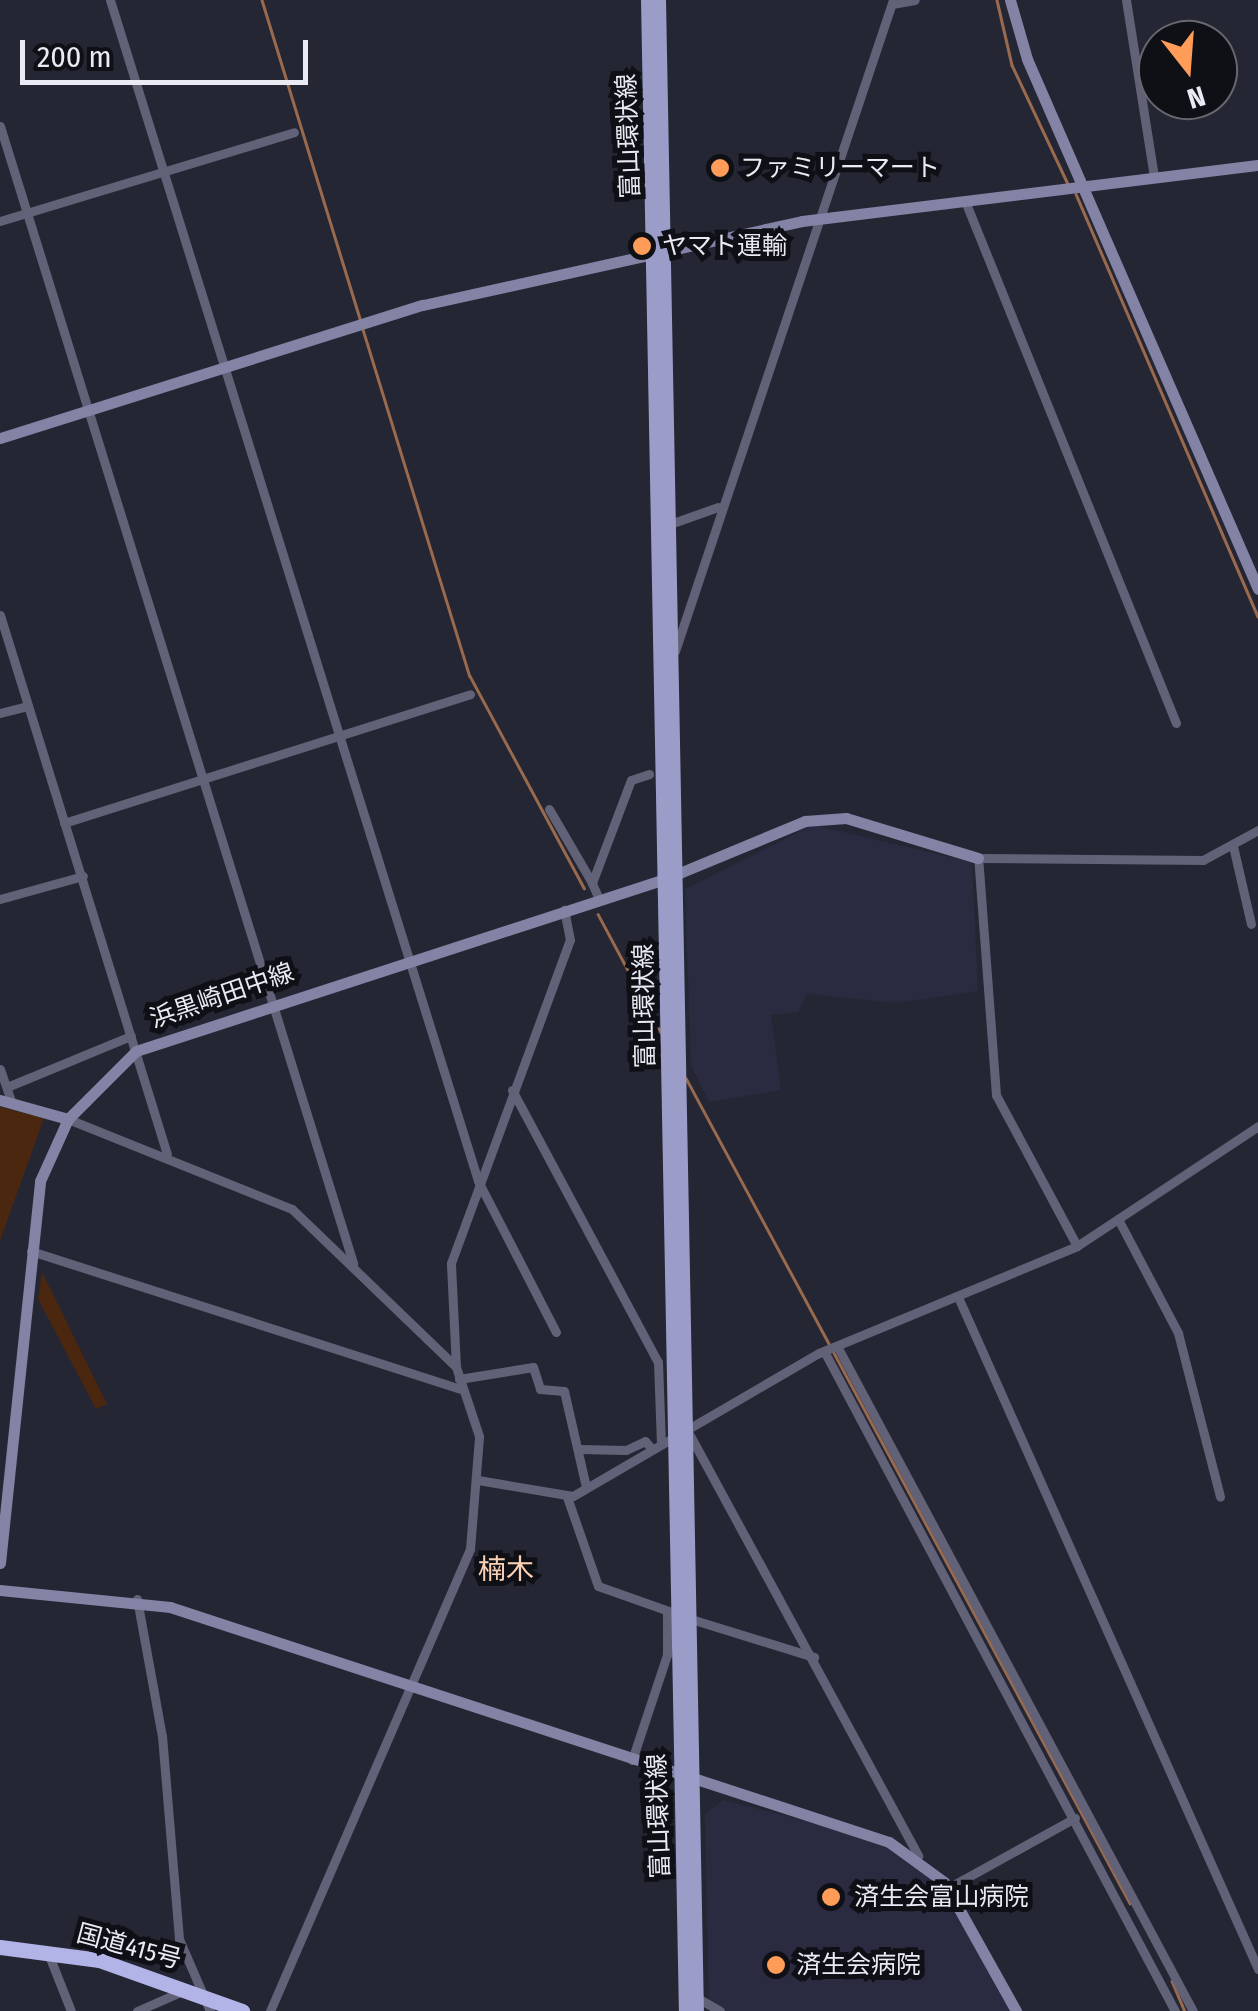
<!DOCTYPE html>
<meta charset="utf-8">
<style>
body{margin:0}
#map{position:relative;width:1258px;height:2011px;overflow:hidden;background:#252634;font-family:"Fira Sans Condensed","Noto Sans JP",sans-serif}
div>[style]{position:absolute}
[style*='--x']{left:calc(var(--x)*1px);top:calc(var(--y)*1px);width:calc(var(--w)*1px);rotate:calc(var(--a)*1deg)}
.built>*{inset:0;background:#2a2b40}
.green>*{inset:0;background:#4a270e}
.stream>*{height:2.5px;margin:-1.25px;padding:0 1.25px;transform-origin:1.25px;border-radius:1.25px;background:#996a4d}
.street>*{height:9px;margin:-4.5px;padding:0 4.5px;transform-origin:4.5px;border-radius:4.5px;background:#616277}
.secondary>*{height:11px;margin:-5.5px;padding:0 5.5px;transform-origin:5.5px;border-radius:5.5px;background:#8283a5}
.primary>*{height:14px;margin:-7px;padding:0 7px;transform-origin:7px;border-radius:7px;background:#9b9dc8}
.highway>*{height:15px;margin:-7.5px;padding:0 7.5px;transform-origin:7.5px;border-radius:7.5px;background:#b2b4e8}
.dots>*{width:28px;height:28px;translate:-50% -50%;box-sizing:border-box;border:5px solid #0f0f16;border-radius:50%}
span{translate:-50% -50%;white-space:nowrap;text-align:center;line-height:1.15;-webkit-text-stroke:10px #0f0f16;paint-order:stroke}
.street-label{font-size:25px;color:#e9eaf4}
.poi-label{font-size:25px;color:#e9eaf4}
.left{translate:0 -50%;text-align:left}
.neighbourhood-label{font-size:28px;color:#fbd1b6}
.north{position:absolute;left:1138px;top:20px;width:100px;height:100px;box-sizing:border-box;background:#0f0f16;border:2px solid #66676f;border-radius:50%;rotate:163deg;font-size:28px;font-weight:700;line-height:40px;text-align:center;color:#e9eaf4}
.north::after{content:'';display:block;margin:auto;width:35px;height:45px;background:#fe9c58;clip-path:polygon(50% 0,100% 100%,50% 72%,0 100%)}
.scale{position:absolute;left:20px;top:40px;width:288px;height:45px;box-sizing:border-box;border:5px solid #e9eaf4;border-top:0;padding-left:12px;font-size:30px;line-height:35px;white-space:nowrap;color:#e9eaf4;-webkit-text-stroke:8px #0f0f16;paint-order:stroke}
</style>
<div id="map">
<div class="built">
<div style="clip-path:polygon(813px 825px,972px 862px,978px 991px,897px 1003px,807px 994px,798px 1012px,771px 1015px,781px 1090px,709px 1102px,691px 1065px,685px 889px)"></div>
<div style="clip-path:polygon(723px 1800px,889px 1842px,944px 1882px,1016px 2011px,709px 2011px,705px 1814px)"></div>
</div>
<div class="green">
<div style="clip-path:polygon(0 1107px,44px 1118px,0 1241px)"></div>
<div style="clip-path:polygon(42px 1272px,107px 1404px,96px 1409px,38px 1299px)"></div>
</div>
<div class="stream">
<div style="--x:262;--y:0;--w:334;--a:72.9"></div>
<div style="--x:997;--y:0;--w:67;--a:77"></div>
<div style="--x:1012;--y:65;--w:132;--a:64.8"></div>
<div style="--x:1076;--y:194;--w:460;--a:66.7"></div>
<div style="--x:362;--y:326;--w:366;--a:72.9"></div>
<div style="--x:470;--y:676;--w:241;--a:61.7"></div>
<div style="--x:598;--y:914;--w:134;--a:61.9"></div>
<div style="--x:686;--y:1078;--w:302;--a:61.7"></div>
<div style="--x:833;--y:1351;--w:627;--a:61.72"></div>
<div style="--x:1172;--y:1981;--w:33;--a:67"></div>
</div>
<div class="street">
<div style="--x:110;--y:0;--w:1237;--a:72.69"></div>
<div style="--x:478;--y:1181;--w:170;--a:62.7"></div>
<div style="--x:1126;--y:0;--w:179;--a:81"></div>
<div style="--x:892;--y:4;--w:23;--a:-10"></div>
<div style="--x:0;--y:126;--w:1191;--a:72.75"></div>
<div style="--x:965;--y:201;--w:563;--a:67.99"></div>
<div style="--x:0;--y:221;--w:307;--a:-16.8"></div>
<div style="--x:670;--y:524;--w:51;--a:-19.5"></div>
<div style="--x:0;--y:615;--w:564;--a:72.79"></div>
<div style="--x:675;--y:651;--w:687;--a:-71.49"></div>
<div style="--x:0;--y:713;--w:29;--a:-14"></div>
<div style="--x:549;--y:809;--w:86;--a:59.8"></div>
<div style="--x:64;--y:823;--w:426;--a:-17.6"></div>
<div style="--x:1233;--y:846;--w:80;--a:77"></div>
<div style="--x:0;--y:899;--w:86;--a:-15.5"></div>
<div style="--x:599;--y:899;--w:17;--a:-114"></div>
<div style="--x:592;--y:883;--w:110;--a:-69.3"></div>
<div style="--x:631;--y:780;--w:19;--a:-18"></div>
<div style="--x:0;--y:1069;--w:34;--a:71"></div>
<div style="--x:7;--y:1087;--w:134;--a:-22.4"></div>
<div style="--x:512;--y:1090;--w:309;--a:61.8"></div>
<div style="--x:658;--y:1362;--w:80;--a:87.9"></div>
<div style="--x:68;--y:1119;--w:241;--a:21.9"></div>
<div style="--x:292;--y:1209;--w:225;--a:43.9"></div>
<div style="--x:1118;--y:1219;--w:129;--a:62.2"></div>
<div style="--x:1178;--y:1333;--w:169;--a:75.6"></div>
<div style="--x:1077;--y:1246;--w:171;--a:-118.2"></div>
<div style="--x:996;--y:1095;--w:238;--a:-94.3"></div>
<div style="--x:978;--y:858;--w:225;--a:0.5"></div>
<div style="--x:1203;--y:860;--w:63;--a:-28.6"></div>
<div style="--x:31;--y:1251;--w:452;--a:17.8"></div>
<div style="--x:958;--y:1297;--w:736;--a:65.94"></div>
<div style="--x:837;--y:1346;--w:754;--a:61.84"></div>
<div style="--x:824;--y:1351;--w:748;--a:62"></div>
<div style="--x:459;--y:1379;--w:75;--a:-9.2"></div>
<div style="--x:533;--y:1367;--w:23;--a:72"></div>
<div style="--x:540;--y:1389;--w:24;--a:5"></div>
<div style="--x:564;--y:1391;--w:98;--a:77.1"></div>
<div style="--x:686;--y:1428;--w:487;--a:61.5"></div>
<div style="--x:579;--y:1449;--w:47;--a:1.2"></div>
<div style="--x:626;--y:1450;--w:21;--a:-25"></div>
<div style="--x:645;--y:1441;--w:9;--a:49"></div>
<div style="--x:478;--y:1480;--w:96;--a:9.6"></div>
<div style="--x:573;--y:1496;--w:285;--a:-30.2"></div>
<div style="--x:819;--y:1353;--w:279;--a:-22.5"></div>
<div style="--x:1077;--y:1246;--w:217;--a:-33.5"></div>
<div style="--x:567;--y:1497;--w:94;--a:70.8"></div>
<div style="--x:598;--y:1586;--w:84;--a:19.5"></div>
<div style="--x:137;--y:1599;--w:139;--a:79.7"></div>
<div style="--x:162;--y:1736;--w:204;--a:85.2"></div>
<div style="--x:179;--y:1939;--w:78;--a:66.7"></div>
<div style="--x:691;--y:1619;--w:129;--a:17.2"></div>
<div style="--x:632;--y:1760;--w:111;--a:-71.6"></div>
<div style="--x:667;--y:1655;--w:44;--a:-90"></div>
<div style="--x:948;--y:1888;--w:145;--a:-28.9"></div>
<div style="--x:48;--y:1953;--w:62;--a:68.4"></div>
<div style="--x:694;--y:1996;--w:30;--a:30"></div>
<div style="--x:137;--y:2011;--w:52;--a:-23.6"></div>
<div style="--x:270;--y:2011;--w:503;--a:-66.59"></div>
<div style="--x:470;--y:1549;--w:113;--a:-85.4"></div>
<div style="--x:479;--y:1436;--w:73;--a:-108.4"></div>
<div style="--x:456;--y:1367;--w:104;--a:-92.8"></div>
<div style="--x:451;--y:1263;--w:344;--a:-69.8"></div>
<div style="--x:570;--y:940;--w:31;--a:-101"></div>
</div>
<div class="secondary">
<div style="--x:1010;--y:0;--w:61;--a:73.9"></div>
<div style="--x:1027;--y:59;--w:578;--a:66.45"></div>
<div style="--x:0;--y:438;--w:443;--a:-17.5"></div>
<div style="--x:423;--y:305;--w:388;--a:-12.5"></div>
<div style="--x:802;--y:221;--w:459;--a:-7"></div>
<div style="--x:0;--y:1100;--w:71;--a:15.6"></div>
<div style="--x:0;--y:1563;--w:384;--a:-84"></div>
<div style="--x:40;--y:1181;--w:68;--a:-65.7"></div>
<div style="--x:68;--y:1119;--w:96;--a:-45"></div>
<div style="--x:136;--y:1051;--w:556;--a:-18.01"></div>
<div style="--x:665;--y:879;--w:152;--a:-22.5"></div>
<div style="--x:805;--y:821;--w:41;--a:-4.2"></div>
<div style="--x:846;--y:818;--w:138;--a:16.9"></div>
<div style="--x:0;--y:1590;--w:171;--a:5.7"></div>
<div style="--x:170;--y:1607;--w:756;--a:18.1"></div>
<div style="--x:889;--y:1842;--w:68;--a:36"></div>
<div style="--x:944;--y:1882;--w:148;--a:60.8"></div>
</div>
<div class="primary">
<div style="--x:648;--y:0;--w:2011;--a:88.92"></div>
<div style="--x:659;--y:0;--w:2011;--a:88.92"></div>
</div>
<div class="highway">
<div style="--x:0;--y:1947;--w:100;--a:7.5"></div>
<div style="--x:99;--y:1960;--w:152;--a:19.6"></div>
</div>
<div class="dots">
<div style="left:720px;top:168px;background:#fe9c58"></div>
<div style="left:642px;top:246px;background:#fe9c58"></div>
<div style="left:831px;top:1897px;background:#fe9c58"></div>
<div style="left:776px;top:1965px;background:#fe9c58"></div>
</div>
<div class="street-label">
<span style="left:629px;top:136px;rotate:-92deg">富山環状線</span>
<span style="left:222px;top:996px;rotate:-19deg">浜黒崎田中線</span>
<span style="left:645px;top:1006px;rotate:-91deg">富山環状線</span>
<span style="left:659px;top:1816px;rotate:-92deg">富山環状線</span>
<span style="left:129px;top:1947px;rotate:15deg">国道415号</span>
</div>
<div class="poi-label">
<span class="left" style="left:740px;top:168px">ファミリーマート</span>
<span class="left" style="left:662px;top:246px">ヤマト運輸</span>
<span class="left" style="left:854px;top:1897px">済生会富山病院</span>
<span class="left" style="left:796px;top:1965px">済生会病院</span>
</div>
<div class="neighbourhood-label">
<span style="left:506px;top:1570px">楠木</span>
</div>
<div class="north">N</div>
<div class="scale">200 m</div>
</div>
